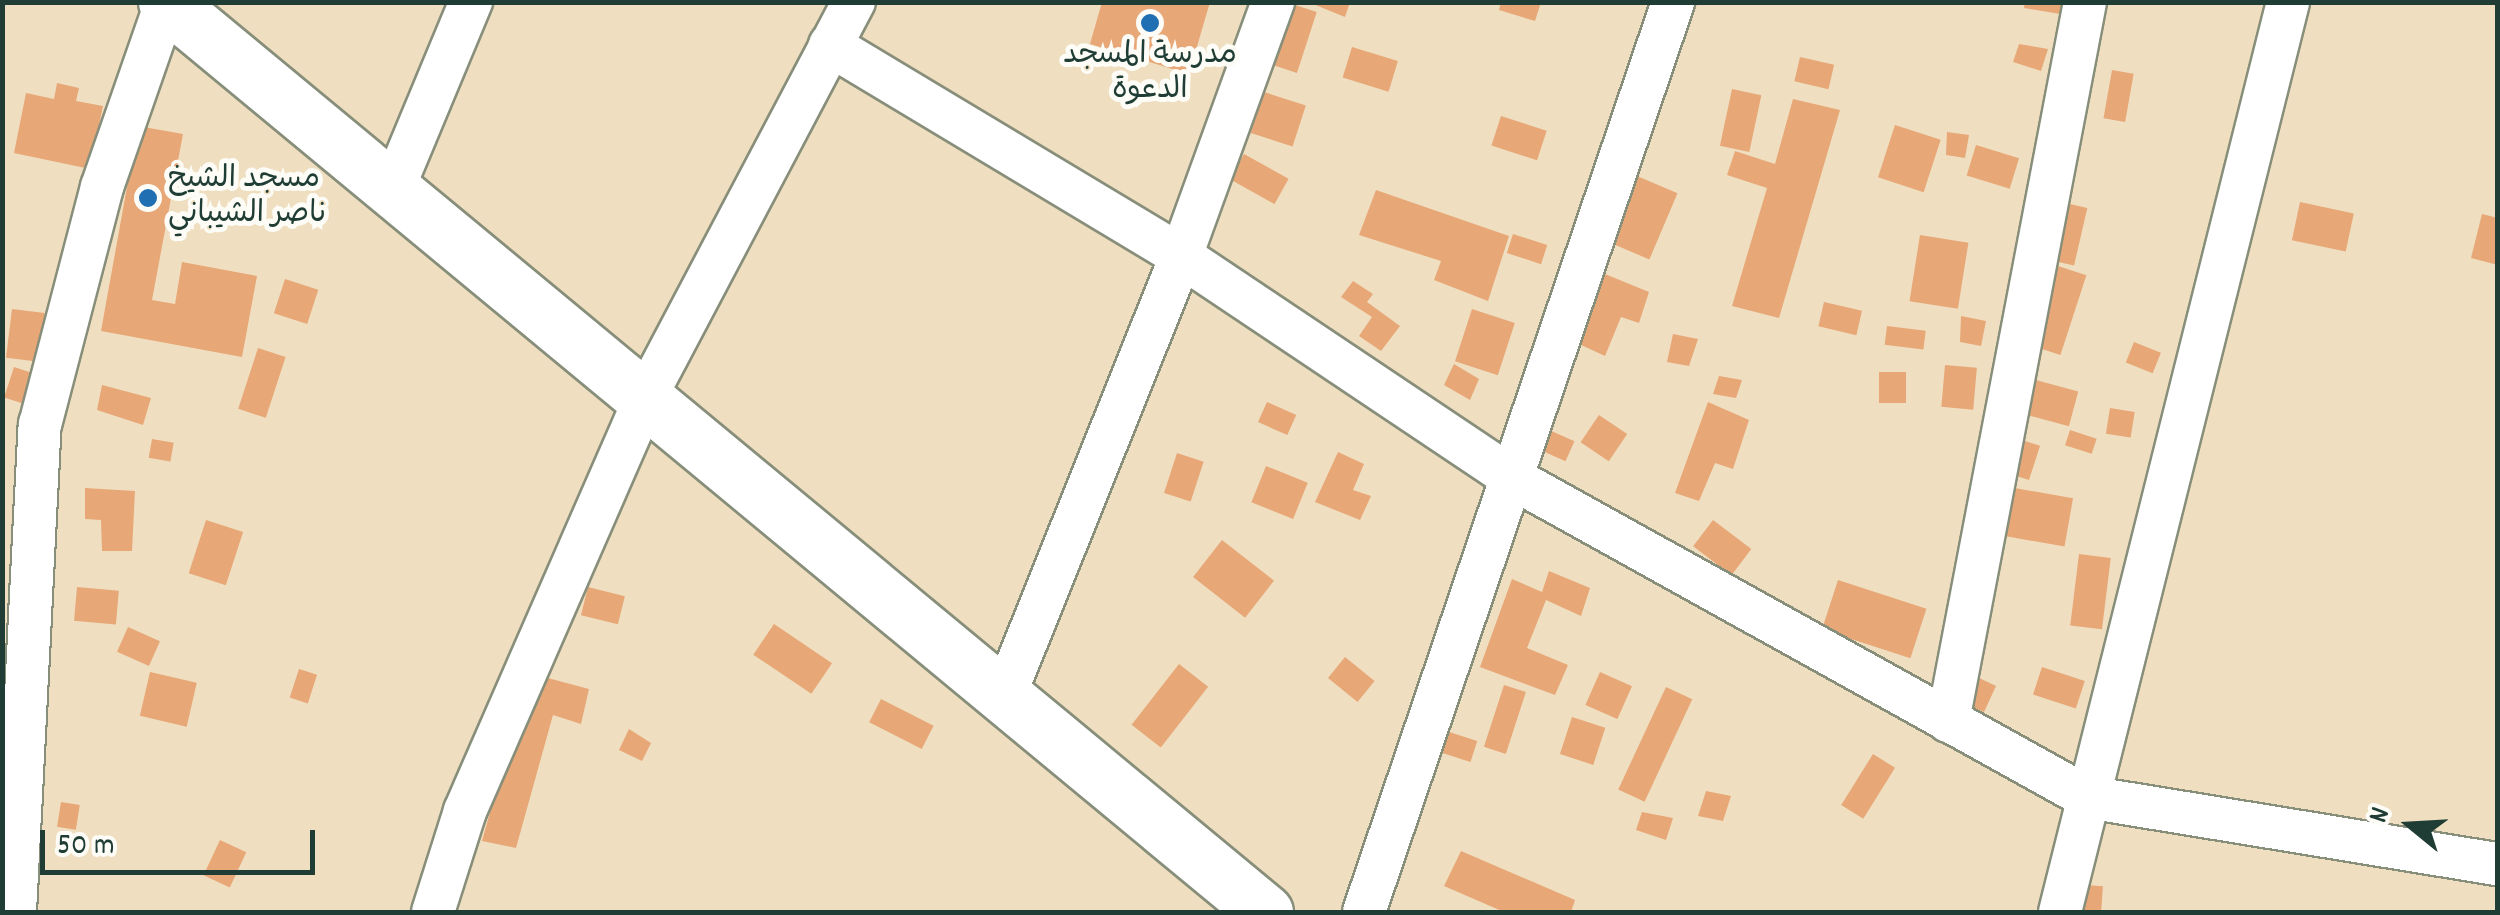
<!DOCTYPE html>
<meta charset="utf-8">
<style>
body{margin:0}
#map{position:relative;width:2500px;height:915px;overflow:hidden;background:#efdfc0;font-family:Dekko,"Playpen Sans Arabic",sans-serif}
div>[style]{position:absolute}
[style*='--x']{left:calc(var(--x)*1px);top:calc(var(--y)*1px);width:calc(var(--w)*1px);rotate:calc(var(--a)*1deg)}
.building>*{inset:0;background:#e7a777;transform-origin:0 0}
.roads{filter:drop-shadow(2px 0 #878e7a) drop-shadow(-2px 0 #878e7a) drop-shadow(0 2px #878e7a) drop-shadow(0 -2px #878e7a)}
.minor>*{height:42px;margin:-21px;padding:0 21px;transform-origin:21px;border-radius:21px;background:#fff}
.highway>*{height:55px;margin:-27.5px;padding:0 27.5px;transform-origin:27.5px;border-radius:27.5px;background:#fff}
.dots>*{width:28px;height:28px;translate:-50% -50%;box-sizing:border-box;border:5px solid #fdfcf7;border-radius:50%}
span{translate:-50% -50%;white-space:nowrap;text-align:center;line-height:1.15;-webkit-text-stroke:10px #fdfcf7;paint-order:stroke}
.poi-label{font-size:30px;color:#1f3d34}
.left{translate:0 -50%;text-align:left}
.frame{position:absolute;inset:0;border:5px solid #1f3d34;pointer-events:none}
.north{position:absolute;left:2360px;top:775px;width:100px;height:100px;-webkit-text-stroke:8px #fdfcf7;paint-order:stroke;rotate:288deg;font-size:28px;font-weight:700;line-height:40px;text-align:center;color:#1f3d34}
.north::after{content:'';display:block;margin:auto;width:35px;height:45px;background:#1f3d34;clip-path:polygon(50% 0,100% 100%,50% 72%,0 100%)}
.scale{position:absolute;left:40px;top:830px;width:275px;height:45px;box-sizing:border-box;border:5px solid #1f3d34;border-top:0;padding-left:12px;font-size:30px;line-height:35px;white-space:nowrap;color:#1f3d34;-webkit-text-stroke:8px #fdfcf7;paint-order:stroke}
</style>
<div id="map">
<div class="building">
<div style="clip-path:polygon(1102px 2px,1210px 2px,1189px 74px,1090px 44px)"></div>
<div style="clip-path:polygon(1308px 2px,1350px 2px,1345px 17px)"></div>
<div style="clip-path:polygon(1501px 2px,1541px 2px,1535px 21px,1499px 10px)"></div>
<div style="clip-path:polygon(2025px 2px,2068px 2px,2066px 15px,2024px 8px)"></div>
<div style="left:1292px;top:4px;width:26px;height:64px;rotate:18deg"></div>
<div style="clip-path:polygon(2019px 44px,2048px 49px,2041px 71px,2013px 62px)"></div>
<div style="left:1352px;top:47px;width:48px;height:32px;rotate:17deg"></div>
<div style="left:1800px;top:57px;width:35px;height:25px;rotate:13deg"></div>
<div style="left:2112px;top:70px;width:22px;height:49px;rotate:10deg"></div>
<div style="clip-path:polygon(57px 83px,79px 88px,76px 101px,103px 106px,90px 169px,14px 153px,26px 93px,54px 99px)"></div>
<div style="left:1732px;top:89px;width:30px;height:58px;rotate:12deg"></div>
<div style="left:1264px;top:92px;width:44px;height:43px;rotate:18deg"></div>
<div style="clip-path:polygon(1793px 99px,1840px 110px,1779px 318px,1732px 306px,1767px 188px,1727px 175px,1735px 151px,1775px 164px)"></div>
<div style="left:1501px;top:116px;width:48px;height:31px;rotate:18deg"></div>
<div style="left:1895px;top:125px;width:48px;height:55px;rotate:18deg"></div>
<div style="clip-path:polygon(138px 126px,183px 134px,152px 300px,175px 304px,182px 262px,257px 276px,242px 357px,101px 331px)"></div>
<div style="clip-path:polygon(1947px 132px,1969px 135px,1965px 158px,1946px 155px)"></div>
<div style="left:1976px;top:145px;width:45px;height:32px;rotate:17deg"></div>
<div style="left:1244px;top:154px;width:51px;height:29px;rotate:29deg"></div>
<div style="left:1637px;top:176px;width:44px;height:72px;rotate:23deg"></div>
<div style="clip-path:polygon(1376px 190px,1509px 236px,1488px 301px,1434px 280px,1441px 261px,1359px 235px)"></div>
<div style="left:2061px;top:202px;width:27px;height:59px;rotate:13deg"></div>
<div style="left:2300px;top:202px;width:55px;height:39px;rotate:12deg"></div>
<div style="clip-path:polygon(2482px 214px,2498px 218px,2498px 265px,2471px 258px)"></div>
<div style="left:1513px;top:234px;width:36px;height:20px;rotate:18deg"></div>
<div style="left:1920px;top:235px;width:49px;height:67px;rotate:9deg"></div>
<div style="left:2055px;top:265px;width:33px;height:84px;rotate:18deg"></div>
<div style="clip-path:polygon(1605px 274px,1649px 292px,1639px 323px,1621px 317px,1605px 356px,1579px 344px)"></div>
<div style="left:285px;top:279px;width:35px;height:36px;rotate:18deg"></div>
<div style="clip-path:polygon(1353px 281px,1373px 294px,1367px 302px,1400px 326px,1381px 351px,1359px 336px,1372px 317px,1341px 297px)"></div>
<div style="left:1824px;top:302px;width:39px;height:25px;rotate:13deg"></div>
<div style="left:12px;top:309px;width:33px;height:49px;rotate:7deg"></div>
<div style="left:1472px;top:309px;width:45px;height:55px;rotate:18deg"></div>
<div style="clip-path:polygon(1961px 316px,1986px 321px,1981px 346px,1960px 342px)"></div>
<div style="left:1887px;top:326px;width:39px;height:19px;rotate:7deg"></div>
<div style="clip-path:polygon(1673px 334px,1698px 339px,1689px 366px,1667px 362px)"></div>
<div style="left:2134px;top:342px;width:29px;height:22px;rotate:22deg"></div>
<div style="left:258px;top:348px;width:29px;height:64px;rotate:18deg"></div>
<div style="clip-path:polygon(1454px 364px,1479px 379px,1470px 400px,1444px 385px)"></div>
<div style="left:1945px;top:365px;width:32px;height:42px;rotate:5deg"></div>
<div style="left:14px;top:367px;width:28px;height:32px;rotate:18deg"></div>
<div style="left:1906px;top:372px;width:31px;height:27px;rotate:90deg"></div>
<div style="clip-path:polygon(1719px 376px,1742px 380px,1736px 398px,1713px 394px)"></div>
<div style="left:2028px;top:378px;width:52px;height:36px;rotate:15deg"></div>
<div style="clip-path:polygon(102px 385px,151px 398px,143px 425px,97px 410px)"></div>
<div style="left:1267px;top:402px;width:32px;height:22px;rotate:24deg"></div>
<div style="clip-path:polygon(1708px 402px,1749px 420px,1733px 469px,1715px 463px,1699px 501px,1675px 493px)"></div>
<div style="left:2110px;top:408px;width:25px;height:26px;rotate:9deg"></div>
<div style="left:1599px;top:415px;width:34px;height:33px;rotate:34deg"></div>
<div style="left:1547px;top:429px;width:30px;height:22px;rotate:24deg"></div>
<div style="left:2070px;top:430px;width:28px;height:16px;rotate:18deg"></div>
<div style="left:152px;top:439px;width:22px;height:19px;rotate:10deg"></div>
<div style="left:2022px;top:440px;width:19px;height:36px;rotate:18deg"></div>
<div style="clip-path:polygon(1338px 452px,1364px 464px,1353px 490px,1371px 496px,1360px 520px,1315px 502px)"></div>
<div style="left:1177px;top:453px;width:28px;height:42px;rotate:18deg"></div>
<div style="left:1266px;top:466px;width:45px;height:39px;rotate:22deg"></div>
<div style="left:2009px;top:487px;width:65px;height:49px;rotate:10deg"></div>
<div style="clip-path:polygon(85px 488px,135px 491px,132px 551px,102px 551px,101px 520px,85px 519px)"></div>
<div style="left:206px;top:520px;width:39px;height:56px;rotate:18deg"></div>
<div style="left:1713px;top:520px;width:48px;height:33px;rotate:37deg"></div>
<div style="left:1222px;top:540px;width:66px;height:47px;rotate:38deg"></div>
<div style="left:2079px;top:554px;width:32px;height:72px;rotate:7deg"></div>
<div style="clip-path:polygon(1549px 571px,1590px 588px,1581px 616px,1546px 600px,1527px 648px,1568px 665px,1555px 695px,1480px 667px,1512px 579px,1542px 592px)"></div>
<div style="left:1838px;top:580px;width:93px;height:52px;rotate:18deg"></div>
<div style="left:77px;top:587px;width:42px;height:34px;rotate:5deg"></div>
<div style="left:588px;top:587px;width:38px;height:29px;rotate:14deg"></div>
<div style="left:774px;top:624px;width:70px;height:37px;rotate:34deg"></div>
<div style="left:128px;top:627px;width:35px;height:27px;rotate:24deg"></div>
<div style="left:1345px;top:657px;width:38px;height:27px;rotate:39deg"></div>
<div style="left:1179px;top:664px;width:37px;height:77px;rotate:38deg"></div>
<div style="left:2042px;top:667px;width:45px;height:29px;rotate:18deg"></div>
<div style="left:299px;top:669px;width:19px;height:30px;rotate:18deg"></div>
<div style="left:150px;top:672px;width:48px;height:45px;rotate:13deg"></div>
<div style="left:1600px;top:672px;width:35px;height:36px;rotate:24deg"></div>
<div style="clip-path:polygon(529px 673px,589px 689px,581px 724px,553px 715px,516px 848px,482px 841px)"></div>
<div style="clip-path:polygon(1975px 676px,1996px 686px,1984px 712px,1960px 702px)"></div>
<div style="left:1504px;top:685px;width:23px;height:65px;rotate:18deg"></div>
<div style="left:1666px;top:687px;width:29px;height:113px;rotate:25deg"></div>
<div style="left:881px;top:699px;width:59px;height:26px;rotate:27deg"></div>
<div style="left:1572px;top:717px;width:35px;height:39px;rotate:18deg"></div>
<div style="clip-path:polygon(629px 729px,651px 743px,642px 761px,619px 750px)"></div>
<div style="left:1443px;top:730px;width:36px;height:22px;rotate:18deg"></div>
<div style="left:1873px;top:754px;width:26px;height:60px;rotate:32deg"></div>
<div style="clip-path:polygon(1706px 791px,1731px 796px,1723px 821px,1698px 816px)"></div>
<div style="left:61px;top:802px;width:19px;height:25px;rotate:9deg"></div>
<div style="clip-path:polygon(1642px 812px,1673px 818px,1666px 840px,1636px 830px)"></div>
<div style="left:220px;top:840px;width:29px;height:39px;rotate:25deg"></div>
<div style="clip-path:polygon(1461px 851px,1575px 900px,1571px 912px,1504px 912px,1444px 886px)"></div>
<div style="left:2071px;top:884px;width:32px;height:28px;rotate:4deg"></div>
</div>
<div class="roads">
<div class="minor">
<div style="--x:830;--y:45;--w:410;--a:31"></div>
<div style="--x:1181;--y:256;--w:401;--a:33.8"></div>
<div style="--x:1514;--y:479;--w:655;--a:29.03"></div>
<div style="--x:2087;--y:797;--w:416;--a:9.3"></div>
<div style="--x:393;--y:189;--w:203;--a:-67.4"></div>
<div style="--x:1004;--y:697;--w:475;--a:-68.1"></div>
<div style="--x:1181;--y:256;--w:270;--a:-70.1"></div>
<div style="--x:1948;--y:721;--w:732;--a:-79.21"></div>
<div style="--x:15;--y:912;--w:488;--a:-87.1"></div>
<div style="--x:40;--y:425;--w:246;--a:-75.4"></div>
<div style="--x:102;--y:187;--w:195;--a:-70.8"></div>
<div style="--x:433;--y:912;--w:106;--a:-72.4"></div>
<div style="--x:465;--y:811;--w:453;--a:-66.4"></div>
<div style="--x:646;--y:396;--w:446;--a:-62.2"></div>
<div style="--x:1364;--y:912;--w:961;--a:-71.24"></div>
<div style="--x:2060;--y:912;--w:938;--a:-75.93"></div>
</div>
<div class="highway">
<div style="--x:166;--y:2;--w:1427;--a:39.63"></div>
</div>
</div>
<div class="dots">
<div style="left:1150px;top:23px;background:#1f6fb2"></div>
<div style="left:148px;top:198px;background:#1f6fb2"></div>
</div>
<div class="poi-label">
<span style="left:1150px;top:74px">مدرسة المسجد<br>الدعوة</span>
<span class="left" style="left:168px;top:198px">مسجد الشيخ<br>ناصر الشيباني</span>
</div>
<div class="frame"></div>
<div class="north">N</div>
<div class="scale">50 m</div>
</div>
